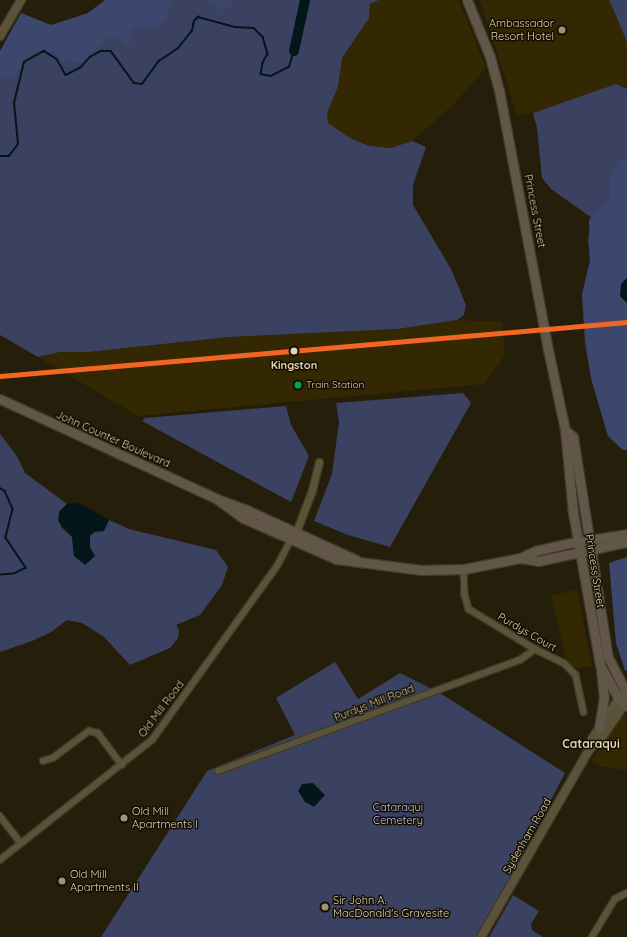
<!DOCTYPE html>
<style>
body{margin:0}
#map{position:relative;width:627px;height:937px;overflow:hidden;background:#241e0a;font-family:Quicksand,sans-serif}
div>[style]{position:absolute}
[style*='--x']{left:calc(var(--x)*1px);top:calc(var(--y)*1px);width:calc(var(--w)*1px);rotate:calc(var(--a)*1deg)}
.built>*{inset:0;background:#332801}
.green>*{inset:0;background:#3b4261}
.forest>*{inset:0;background:#3d466d}
.water>*{inset:0;background:#031619}
.stream>*{height:1.5px;margin:-0.75px;padding:0 0.75px;transform-origin:0.75px;border-radius:0.75px;background:#031619}
.river>*{height:10px;margin:-5px;padding:0 5px;transform-origin:5px;border-radius:5px;background:#031619}
.roads{filter:drop-shadow(1px 0 #3f3a2a) drop-shadow(-1px 0 #3f3a2a) drop-shadow(0 1px #3f3a2a) drop-shadow(0 -1px #3f3a2a)}
.minor>*{height:5.5px;margin:-2.75px;padding:0 2.75px;transform-origin:2.75px;border-radius:2.75px;background:#5a5338}
.tertiary>*{height:7px;margin:-3.5px;padding:0 3.5px;transform-origin:3.5px;border-radius:3.5px;background:#5a5338}
.secondary>*{height:8px;margin:-4px;padding:0 4px;transform-origin:4px;border-radius:4px;background:#5a5338}
.primary>*{height:9px;margin:-4.5px;padding:0 4.5px;transform-origin:4.5px;border-radius:4.5px;background:#625648}
.rail-1>*{height:5px;margin:-2.5px;padding:0 2.5px;transform-origin:2.5px;border-radius:2.5px;background:#f26522}
.dots>*{width:11px;height:11px;translate:-50% -50%;box-sizing:border-box;border:2px solid #140d00;border-radius:50%}
span{translate:-50% -50%;white-space:nowrap;text-align:center;line-height:1.15;-webkit-text-stroke:3px #140d00;paint-order:stroke}
.bus-label{font-size:10px;color:#ded4b3}
.left{translate:0 -50%;text-align:left}
.poi-label{font-size:11px;color:#ded4b3}
.right{translate:-100% -50%;text-align:right}
.street-label{font-size:11px;color:#ded4b3}
.stop-label{font-size:11px;color:#ded4b3;font-weight:700}
.park-label{font-size:11px;color:#bbc7f6}
.neighbourhood-label{font-size:12px;color:#ded4b3;font-weight:700}
</style>
<div id="map">
<div class="built">
<div style="clip-path:polygon(379px 0,459px 0,486px 68px,454px 104px,412px 141px,391px 148px,369px 146px,350px 138px,328px 123px,327px 113px,338px 87px,342px 58px,369px 18px,370px 4px)"></div>
<div style="clip-path:polygon(480px 0,609px 0,627px 42px,627px 89px,616px 84px,533px 113px,517px 115px)"></div>
<div style="clip-path:polygon(457px 320px,502px 322px,505px 355px,484px 384px,138px 416px,38px 357px,60px 352px,88px 352px,229px 337px,397px 329px)"></div>
<div style="clip-path:polygon(577px 590px,592px 666px,576px 668px,566px 660px,551px 595px)"></div>
<div style="clip-path:polygon(626px 713px,627px 770px,601px 766px,591px 760px)"></div>
</div>
<div class="green">
<div style="clip-path:polygon(132px 0,379px 0,370px 4px,369px 18px,342px 58px,338px 87px,327px 113px,328px 123px,350px 138px,369px 146px,391px 148px,412px 141px,426px 147px,413px 185px,413px 205px,451px 269px,466px 305px,464px 315px,457px 320px,397px 329px,229px 337px,88px 352px,60px 352px,38px 357px,0 335px,0 68px)"></div>
<div style="clip-path:polygon(609px 0,627px 0,627px 42px,616px 16px)"></div>
<div style="clip-path:polygon(616px 84px,627px 89px,627px 450px,623px 450px,608px 436px,591px 378px,585px 344px,582px 295px,590px 261px,588px 240px,592px 218px,551px 189px,542px 178px,537px 128px,533px 113px)"></div>
<div style="clip-path:polygon(463px 393px,471px 403px,390px 547px,348px 535px,314px 521px,332px 474px,339px 422px,336px 403px)"></div>
<div style="clip-path:polygon(286px 406px,291px 425px,309px 456px,291px 502px,142px 421px,145px 418px)"></div>
<div style="clip-path:polygon(0 434px,17px 456px,25px 473px,67px 504px,59px 512px,61px 527px,72px 537px,74px 556px,90px 547px,90px 536px,94px 532px,104px 530px,109px 520px,129px 529px,216px 550px,228px 567px,222px 585px,200px 615px,176px 625px,179px 630px,178px 638px,170px 648px,130px 665px,104px 637px,82px 623px,67px 620px,51px 632px,32px 641px,0 652px)"></div>
<div style="clip-path:polygon(335px 662px,358px 699px,400px 673px,440px 693px,565px 773px,479px 937px,101px 937px,207px 771px,295px 735px,276px 698px)"></div>
<div style="clip-path:polygon(513px 895px,539px 911px,531px 924px,532px 930px,543px 937px,489px 937px)"></div>
</div>
<div class="forest">
<div style="clip-path:polygon(105px 0,172px 0,167px 8px,168px 19px,160px 26px,130px 29px,134px 40px,127px 44px,116px 37px,107px 38px,82px 63px,63px 60px,53px 53px,43px 50px,35px 51px,13px 78px,0 79px,0 51px,21px 13px,51px 25px,88px 13px)"></div>
<div style="clip-path:polygon(210px 0,233px 0,231px 7px,219px 10px,216px 4px)"></div>
<div style="clip-path:polygon(627px 154px,627px 450px,623px 450px,608px 436px,591px 378px,582px 295px,590px 261px,589px 220px,609px 198px,611px 177px,620px 161px)"></div>
<div style="clip-path:polygon(627px 557px,627px 670px,625px 671px,616px 643px,609px 563px)"></div>
</div>
<div class="water">
<div style="clip-path:polygon(627px 278px,627px 303px,620px 296px,621px 284px)"></div>
<div style="clip-path:polygon(79px 503px,109px 520px,104px 531px,94px 532px,90px 536px,90px 547px,95px 556px,85px 565px,74px 556px,72px 537px,58px 521px,59px 512px,67px 504px)"></div>
<div style="clip-path:polygon(313px 783px,325px 795px,314px 807px,305px 802px,298px 791px,302px 784px)"></div>
</div>
<div class="stream">
<div style="--x:0;--y:156;--w:9;--a:0"></div>
<div style="--x:9;--y:156;--w:15;--a:-53"></div>
<div style="--x:18;--y:144;--w:41;--a:-95.6"></div>
<div style="--x:14;--y:103;--w:42;--a:-76.3"></div>
<div style="--x:24;--y:62;--w:23;--a:-29"></div>
<div style="--x:44;--y:51;--w:15;--a:32"></div>
<div style="--x:57;--y:59;--w:18;--a:61"></div>
<div style="--x:66;--y:75;--w:16;--a:-27"></div>
<div style="--x:80;--y:68;--w:15;--a:-48"></div>
<div style="--x:90;--y:57;--w:13;--a:-29"></div>
<div style="--x:101;--y:51;--w:10;--a:0"></div>
<div style="--x:111;--y:51;--w:39;--a:54"></div>
<div style="--x:134;--y:83;--w:8;--a:7"></div>
<div style="--x:142;--y:84;--w:29;--a:-54"></div>
<div style="--x:159;--y:61;--w:23;--a:-34"></div>
<div style="--x:178;--y:48;--w:22;--a:-51"></div>
<div style="--x:192;--y:31;--w:10;--a:-79"></div>
<div style="--x:194;--y:21;--w:6;--a:-45"></div>
<div style="--x:198;--y:17;--w:38;--a:15"></div>
<div style="--x:235;--y:27;--w:19;--a:3"></div>
<div style="--x:254;--y:28;--w:13;--a:45"></div>
<div style="--x:263;--y:37;--w:18;--a:74"></div>
<div style="--x:268;--y:54;--w:10;--a:119"></div>
<div style="--x:263;--y:63;--w:11;--a:100"></div>
<div style="--x:261;--y:74;--w:10;--a:11"></div>
<div style="--x:271;--y:76;--w:20;--a:-27"></div>
<div style="--x:289;--y:67;--w:17;--a:-73"></div>
<div style="--x:0;--y:488;--w:6;--a:31"></div>
<div style="--x:5;--y:491;--w:20;--a:66"></div>
<div style="--x:13;--y:509;--w:30;--a:104"></div>
<div style="--x:6;--y:538;--w:36;--a:56"></div>
<div style="--x:26;--y:568;--w:13;--a:153"></div>
<div style="--x:14;--y:574;--w:14;--a:176"></div>
</div>
<div class="river">
<div style="--x:294;--y:51;--w:52;--a:-77.8"></div>
</div>
<div class="roads">
<div class="minor">
<div style="--x:464;--y:569;--w:26;--a:88"></div>
<div style="--x:465;--y:595;--w:15;--a:74"></div>
<div style="--x:469;--y:609;--w:77;--a:31.2"></div>
<div style="--x:535;--y:649;--w:32;--a:26"></div>
<div style="--x:564;--y:663;--w:17;--a:45"></div>
<div style="--x:576;--y:675;--w:38;--a:78"></div>
<div style="--x:43;--y:761;--w:10;--a:-17"></div>
<div style="--x:53;--y:758;--w:45;--a:-36.9"></div>
<div style="--x:89;--y:731;--w:9;--a:13"></div>
<div style="--x:98;--y:733;--w:40;--a:53"></div>
<div style="--x:218;--y:771;--w:322;--a:-20.2"></div>
<div style="--x:520;--y:660;--w:19;--a:-36"></div>
<div style="--x:0;--y:816;--w:33;--a:52"></div>
<div style="--x:0;--y:860;--w:194;--a:-38.3"></div>
<div style="--x:152;--y:740;--w:214;--a:-54.3"></div>
<div style="--x:277;--y:566;--w:32;--a:-62"></div>
<div style="--x:592;--y:937;--w:44;--a:-58.8"></div>
<div style="--x:615;--y:899;--w:13;--a:-27"></div>
</div>
<div class="tertiary">
<div style="--x:296;--y:532;--w:45;--a:-69.1"></div>
<div style="--x:312;--y:490;--w:29;--a:-76"></div>
</div>
<div class="secondary">
<div style="--x:0;--y:36;--w:42;--a:-59.7"></div>
<div style="--x:592;--y:746;--w:7;--a:-90"></div>
<div style="--x:592;--y:739;--w:54;--a:-56.3"></div>
<div style="--x:481;--y:937;--w:210;--a:-60"></div>
<div style="--x:586;--y:755;--w:11;--a:-56"></div>
<div style="--x:592;--y:746;--w:7;--a:-27"></div>
<div style="--x:598;--y:743;--w:51;--a:-55.4"></div>
</div>
<div class="primary">
<div style="--x:467;--y:0;--w:61;--a:68"></div>
<div style="--x:490;--y:57;--w:34;--a:75"></div>
<div style="--x:499;--y:90;--w:259;--a:79.3"></div>
<div style="--x:547;--y:345;--w:87;--a:78"></div>
<div style="--x:565;--y:430;--w:83;--a:84.5"></div>
<div style="--x:573;--y:513;--w:154;--a:79.9"></div>
<div style="--x:600;--y:665;--w:38;--a:61"></div>
<div style="--x:618;--y:698;--w:12;--a:42"></div>
<div style="--x:0;--y:399;--w:239;--a:24.7"></div>
<div style="--x:217;--y:499;--w:32;--a:20"></div>
<div style="--x:247;--y:510;--w:120;--a:24.6"></div>
<div style="--x:565;--y:430;--w:11;--a:41"></div>
<div style="--x:573;--y:437;--w:223;--a:81"></div>
<div style="--x:608;--y:657;--w:42;--a:62.8"></div>
<div style="--x:217;--y:499;--w:32;--a:36"></div>
<div style="--x:243;--y:518;--w:102;--a:23.8"></div>
<div style="--x:336;--y:559;--w:86;--a:7.4"></div>
<div style="--x:421;--y:570;--w:43;--a:-1.3"></div>
<div style="--x:464;--y:569;--w:57;--a:-11.1"></div>
<div style="--x:520;--y:558;--w:17;--a:-25"></div>
<div style="--x:535;--y:551;--w:36;--a:-13"></div>
<div style="--x:570;--y:543;--w:58;--a:-9"></div>
<div style="--x:520;--y:558;--w:18;--a:9"></div>
<div style="--x:538;--y:561;--w:91;--a:-12.1"></div>
<div style="--x:599;--y:728;--w:30;--a:-81"></div>
<div style="--x:604;--y:698;--w:28;--a:-96"></div>
</div>
</div>
<div class="rail-1">
<div style="--x:0;--y:376;--w:629;--a:-4.92"></div>
</div>
<div class="dots">
<div style="left:562px;top:30px;background:#9d9478"></div>
<div style="left:294px;top:351px;background:#ded4b3"></div>
<div style="left:298px;top:385px;background:#00a651"></div>
<div style="left:124px;top:818px;background:#9d9478"></div>
<div style="left:62px;top:881px;background:#9d9478"></div>
<div style="left:325px;top:907px;background:#9d9478"></div>
</div>
<div class="bus-label">
<span class="left" style="left:306px;top:385px">Train Station</span>
</div>
<div class="poi-label">
<span class="right" style="left:554px;top:30px">Ambassador<br>Resort Hotel</span>
<span class="left" style="left:132px;top:818px">Old Mill<br>Apartments I</span>
<span class="left" style="left:70px;top:881px">Old Mill<br>Apartments II</span>
<span class="left" style="left:333px;top:907px">Sir John A.<br>MacDonald's Gravesite</span>
</div>
<div class="street-label">
<span style="left:535px;top:211px;rotate:79deg">Princess Street</span>
<span style="left:113px;top:439px;rotate:24deg">John Counter Boulevard</span>
<span style="left:595px;top:571px;rotate:81deg">Princess Street</span>
<span style="left:527px;top:632px;rotate:30deg">Purdys Court</span>
<span style="left:374px;top:703px;rotate:-21deg">Purdys Mill Road</span>
<span style="left:161px;top:709px;rotate:-53deg">Old Mill Road</span>
<span style="left:527px;top:836px;rotate:-60deg">Sydenham Road</span>
</div>
<div class="stop-label">
<span style="left:294px;top:365px">Kingston</span>
</div>
<div class="park-label">
<span style="left:398px;top:814px">Cataraqui<br>Cemetery</span>
</div>
<div class="neighbourhood-label">
<span style="left:591px;top:744px">Cataraqui</span>
</div>
</div>
